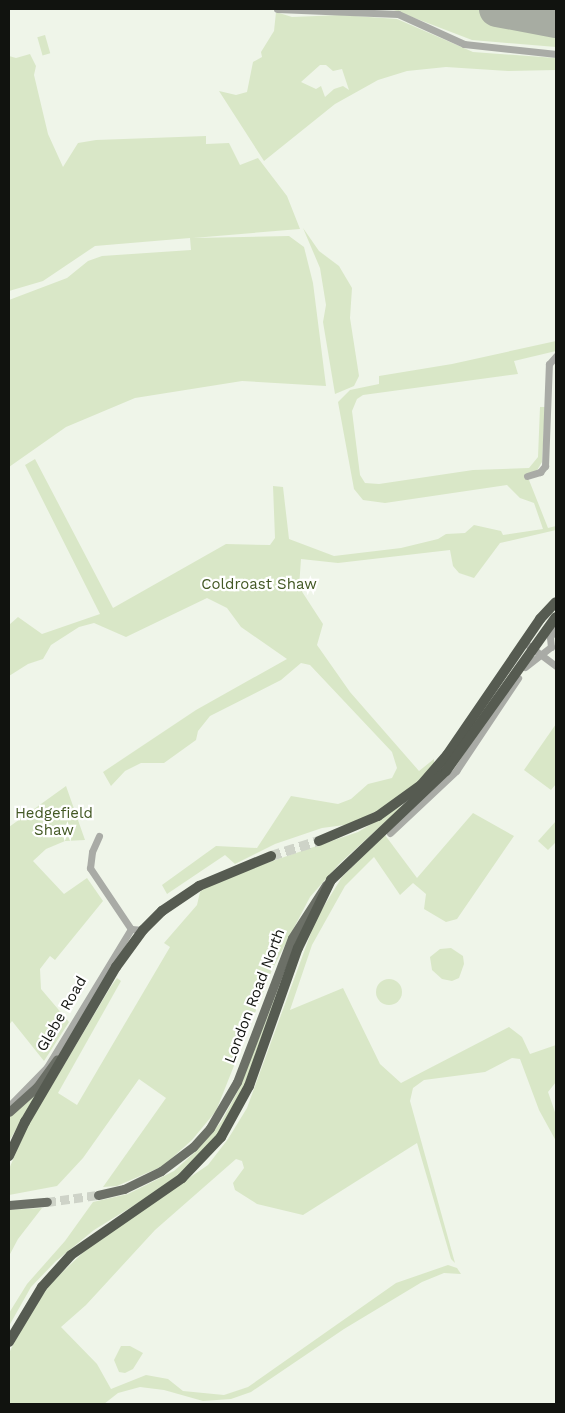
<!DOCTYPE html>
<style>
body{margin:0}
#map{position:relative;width:565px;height:1413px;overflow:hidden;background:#eff5e9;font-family:"Work Sans",sans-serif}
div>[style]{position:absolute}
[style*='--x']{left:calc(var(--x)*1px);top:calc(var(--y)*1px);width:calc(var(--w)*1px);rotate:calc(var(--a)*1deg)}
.green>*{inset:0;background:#d9e7c7;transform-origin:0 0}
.round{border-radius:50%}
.runway>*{height:36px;margin:-18px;padding:0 18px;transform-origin:18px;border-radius:18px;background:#a7aca2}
.major-tunnel>*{height:9px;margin-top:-4.5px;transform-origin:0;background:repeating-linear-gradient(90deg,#ced3c8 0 9px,transparent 0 13.5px)}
.highway-tunnel>*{height:10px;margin-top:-5px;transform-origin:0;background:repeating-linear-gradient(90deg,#ced3c8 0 10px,transparent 0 15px)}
.minor>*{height:7px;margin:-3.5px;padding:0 3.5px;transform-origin:3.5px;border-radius:3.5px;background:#a9aba6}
.major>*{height:9px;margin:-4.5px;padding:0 4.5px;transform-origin:4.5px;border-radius:4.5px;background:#6c7067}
.highway>*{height:10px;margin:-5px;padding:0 5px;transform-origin:5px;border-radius:5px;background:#565b51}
span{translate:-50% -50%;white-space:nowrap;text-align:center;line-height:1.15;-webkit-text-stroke:4.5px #fff;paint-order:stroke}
.park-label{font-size:15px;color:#435824}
.street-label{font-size:15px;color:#11130f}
.frame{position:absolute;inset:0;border:10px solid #11130f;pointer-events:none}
</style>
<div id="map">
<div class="green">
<div style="clip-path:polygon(391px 9px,556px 9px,556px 47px,472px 40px)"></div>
<div style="clip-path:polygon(evenodd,276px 12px,292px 17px,341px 15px,397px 19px,473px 52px,556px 58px,556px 70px,508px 71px,446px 67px,407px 71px,378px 80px,335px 104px,264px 161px,219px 91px,236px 95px,247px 92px,253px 62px,262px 57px,261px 52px,274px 31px,276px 12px,320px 65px,326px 65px,333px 71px,342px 69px,349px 90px,343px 86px,334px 89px,325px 97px,321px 86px,316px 89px,301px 82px,320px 65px)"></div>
<div style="left:45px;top:35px;width:19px;height:8px;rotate:74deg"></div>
<div style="clip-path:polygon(30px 54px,36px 66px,34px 75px,48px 134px,63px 167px,78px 143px,96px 140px,206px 136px,206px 144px,229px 143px,240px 165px,258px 158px,287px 196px,300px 229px,193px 238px,289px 236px,304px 247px,313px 283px,326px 386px,242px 381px,135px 398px,66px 427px,9px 467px,9px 300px,67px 278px,88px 261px,102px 256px,191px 250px,190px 238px,95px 246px,43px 281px,9px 291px,9px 56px,16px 58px)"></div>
<div style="clip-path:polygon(303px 228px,319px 251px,339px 266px,352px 288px,350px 318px,359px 376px,354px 386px,335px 394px,323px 322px,326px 305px,320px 268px)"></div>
<div style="clip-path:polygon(556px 341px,556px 351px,514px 361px,518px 374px,363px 395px,357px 399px,352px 411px,360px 475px,365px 483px,379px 484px,473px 470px,529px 468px,538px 457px,540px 407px,545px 407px,542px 462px,536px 472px,527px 475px,548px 528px,556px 526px,556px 530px,500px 543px,474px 578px,459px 573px,453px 566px,450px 550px,338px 563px,301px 559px,299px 587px,323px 624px,317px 645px,350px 692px,419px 771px,434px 759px,434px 765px,413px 786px,386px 806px,352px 824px,322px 828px,275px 844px,235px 864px,225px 855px,167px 894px,162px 885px,216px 846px,257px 848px,291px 796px,338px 804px,351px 799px,368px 784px,392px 778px,397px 768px,392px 752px,310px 665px,301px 663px,281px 680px,210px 716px,198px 731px,196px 740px,164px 763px,141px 763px,125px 771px,111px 786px,103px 772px,196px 710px,287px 659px,241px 627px,227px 608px,207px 598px,126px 637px,94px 623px,79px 627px,51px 645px,43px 659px,28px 664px,9px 676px,9px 625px,18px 617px,42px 634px,100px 614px,25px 465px,35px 459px,113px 608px,226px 544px,270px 545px,275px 538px,273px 486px,283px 487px,289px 539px,334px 556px,401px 548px,438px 539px,446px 534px,465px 533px,474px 525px,501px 531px,503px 535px,543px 529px,534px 503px,520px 498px,507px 485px,385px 503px,363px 500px,354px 489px,338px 402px,350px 390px,379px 384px,379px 376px,452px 364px)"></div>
<div style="clip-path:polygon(556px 724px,556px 784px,551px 790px,524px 770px)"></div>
<div style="clip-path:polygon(66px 786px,85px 840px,65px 841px,46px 849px,33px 861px,64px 894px,87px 878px,103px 901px,55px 960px,50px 956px,40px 969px,41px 989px,69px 1022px,44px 1061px,12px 1021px,9px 1025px,9px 827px)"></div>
<div style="clip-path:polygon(406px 803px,339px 864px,310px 897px,272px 970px,216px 1111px,192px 1140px,163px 1166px,117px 1186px,103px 1187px,166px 1098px,139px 1079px,83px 1158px,57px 1186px,9px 1195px,9px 1169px,27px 1127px,110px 988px,117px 978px,121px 981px,58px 1093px,77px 1105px,170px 947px,164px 943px,197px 905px,200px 892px,211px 882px,358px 832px)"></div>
<div style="clip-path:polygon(473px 813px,514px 836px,457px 919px,446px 922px,424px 909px,426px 894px,413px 883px,400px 895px,374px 857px,345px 886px,312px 945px,290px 1010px,343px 988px,380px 1064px,401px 1083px,509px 1027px,522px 1037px,530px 1054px,556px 1045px,556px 1082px,548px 1092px,556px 1115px,556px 1141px,539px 1110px,520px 1059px,512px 1058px,485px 1072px,424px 1080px,413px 1088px,410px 1101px,455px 1263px,451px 1259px,417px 1143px,303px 1215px,257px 1204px,235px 1190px,233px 1183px,244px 1168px,242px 1161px,236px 1159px,155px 1230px,86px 1305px,61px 1327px,97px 1364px,111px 1389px,146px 1375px,168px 1379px,183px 1391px,224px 1395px,248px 1387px,396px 1283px,448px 1265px,457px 1268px,461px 1274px,444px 1273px,422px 1282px,344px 1329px,251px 1392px,231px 1399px,203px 1401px,164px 1390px,140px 1387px,118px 1393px,104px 1404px,9px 1404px,9px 1353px,27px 1317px,51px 1283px,92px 1244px,208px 1165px,228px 1139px,247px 1108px,316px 919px,342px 877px,385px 835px,417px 878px)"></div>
<div style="clip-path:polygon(556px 821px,556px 842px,548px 850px,538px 841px)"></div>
<div style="clip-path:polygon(451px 948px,463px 956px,464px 964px,459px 978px,452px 981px,442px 979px,432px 970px,430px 957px,440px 949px)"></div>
<div style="clip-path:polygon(294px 949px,239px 1099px,218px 1134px,193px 1163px,154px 1193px,94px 1230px,56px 1261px,31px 1287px,9px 1326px,9px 1313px,27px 1284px,65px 1241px,93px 1202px,128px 1194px,174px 1171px,195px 1152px,221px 1122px,238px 1091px)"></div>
<div class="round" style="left:376px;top:979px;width:26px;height:26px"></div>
<div style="clip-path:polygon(40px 1091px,9px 1141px,9px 1118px)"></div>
<div style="clip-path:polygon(42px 1208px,18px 1239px,9px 1256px,9px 1210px)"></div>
<div style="clip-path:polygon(121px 1346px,130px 1346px,143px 1353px,133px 1369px,125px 1373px,119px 1372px,114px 1360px)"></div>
</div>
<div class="runway">
<div style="--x:497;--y:9;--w:60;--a:10.6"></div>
</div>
<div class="major-tunnel">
<div style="--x:47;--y:1202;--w:51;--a:-7.8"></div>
</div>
<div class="highway-tunnel">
<div style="--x:271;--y:856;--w:50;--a:-17.4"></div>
</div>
<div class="minor">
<div style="--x:277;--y:9;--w:121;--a:2.4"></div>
<div style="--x:398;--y:14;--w:72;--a:24.4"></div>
<div style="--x:464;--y:44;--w:93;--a:6.2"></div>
<div style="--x:527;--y:476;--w:14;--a:-17"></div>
<div style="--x:540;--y:472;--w:8;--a:-50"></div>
<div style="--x:545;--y:466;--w:102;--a:-87.8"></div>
<div style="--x:549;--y:364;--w:11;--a:-49"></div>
<div style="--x:524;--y:642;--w:40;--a:37"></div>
<div style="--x:525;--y:667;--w:33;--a:-38"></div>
<div style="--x:551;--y:647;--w:10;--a:-96"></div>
<div style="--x:550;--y:637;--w:11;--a:-56"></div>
<div style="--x:390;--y:833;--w:91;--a:-43.2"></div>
<div style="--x:456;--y:771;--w:112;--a:-56.3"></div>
<div style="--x:99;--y:836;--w:17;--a:114"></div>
<div style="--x:92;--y:852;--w:16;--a:97"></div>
<div style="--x:90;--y:868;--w:73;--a:56.1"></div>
<div style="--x:9;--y:1106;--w:54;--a:-45.7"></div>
<div style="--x:47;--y:1067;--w:162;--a:-58.7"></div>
<div style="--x:131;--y:929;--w:12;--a:5"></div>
</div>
<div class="major">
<div style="--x:9;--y:1112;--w:38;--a:-42"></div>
<div style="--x:37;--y:1087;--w:34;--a:-54"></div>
<div style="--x:98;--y:1195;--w:27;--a:-13"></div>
<div style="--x:124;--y:1189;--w:41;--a:-25.9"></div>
<div style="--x:161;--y:1171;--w:40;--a:-37"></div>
<div style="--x:193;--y:1147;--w:25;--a:-48"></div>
<div style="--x:210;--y:1128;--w:53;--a:-59.6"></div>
<div style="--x:237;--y:1082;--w:154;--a:-69.1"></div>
<div style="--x:292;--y:938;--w:63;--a:-57.3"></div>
<div style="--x:9;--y:1205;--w:38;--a:-5"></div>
</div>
<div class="highway">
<div style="--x:319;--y:841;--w:64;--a:-23"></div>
<div style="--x:378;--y:816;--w:53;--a:-35.8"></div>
<div style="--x:421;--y:785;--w:40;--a:-49"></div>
<div style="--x:447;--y:755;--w:165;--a:-55.6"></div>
<div style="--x:540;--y:619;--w:23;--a:-47"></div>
<div style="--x:9;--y:1156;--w:38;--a:-65"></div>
<div style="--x:25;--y:1122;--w:180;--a:-59.6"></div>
<div style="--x:116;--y:967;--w:46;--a:-53.9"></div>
<div style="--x:143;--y:930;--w:27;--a:-45"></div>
<div style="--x:162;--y:911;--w:45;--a:-34"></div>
<div style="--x:199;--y:886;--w:78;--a:-22.6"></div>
<div style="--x:9;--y:1342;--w:64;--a:-59"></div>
<div style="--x:42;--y:1287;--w:43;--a:-47.8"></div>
<div style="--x:71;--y:1255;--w:135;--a:-34.7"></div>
<div style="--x:182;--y:1178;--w:57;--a:-46.4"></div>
<div style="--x:221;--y:1137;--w:58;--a:-61.2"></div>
<div style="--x:249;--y:1086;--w:146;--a:-70.5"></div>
<div style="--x:298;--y:948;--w:76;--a:-64.1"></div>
<div style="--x:331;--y:880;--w:158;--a:-43.5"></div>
<div style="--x:446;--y:771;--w:189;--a:-54.5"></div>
</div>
<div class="park-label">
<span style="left:259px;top:585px">Coldroast Shaw</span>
<span style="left:54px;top:822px">Hedgefield<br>Shaw</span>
</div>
<div class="street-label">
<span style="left:255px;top:996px;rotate:-69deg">London Road North</span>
<span style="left:62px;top:1014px;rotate:-60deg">Glebe Road</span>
</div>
<div class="frame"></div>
</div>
